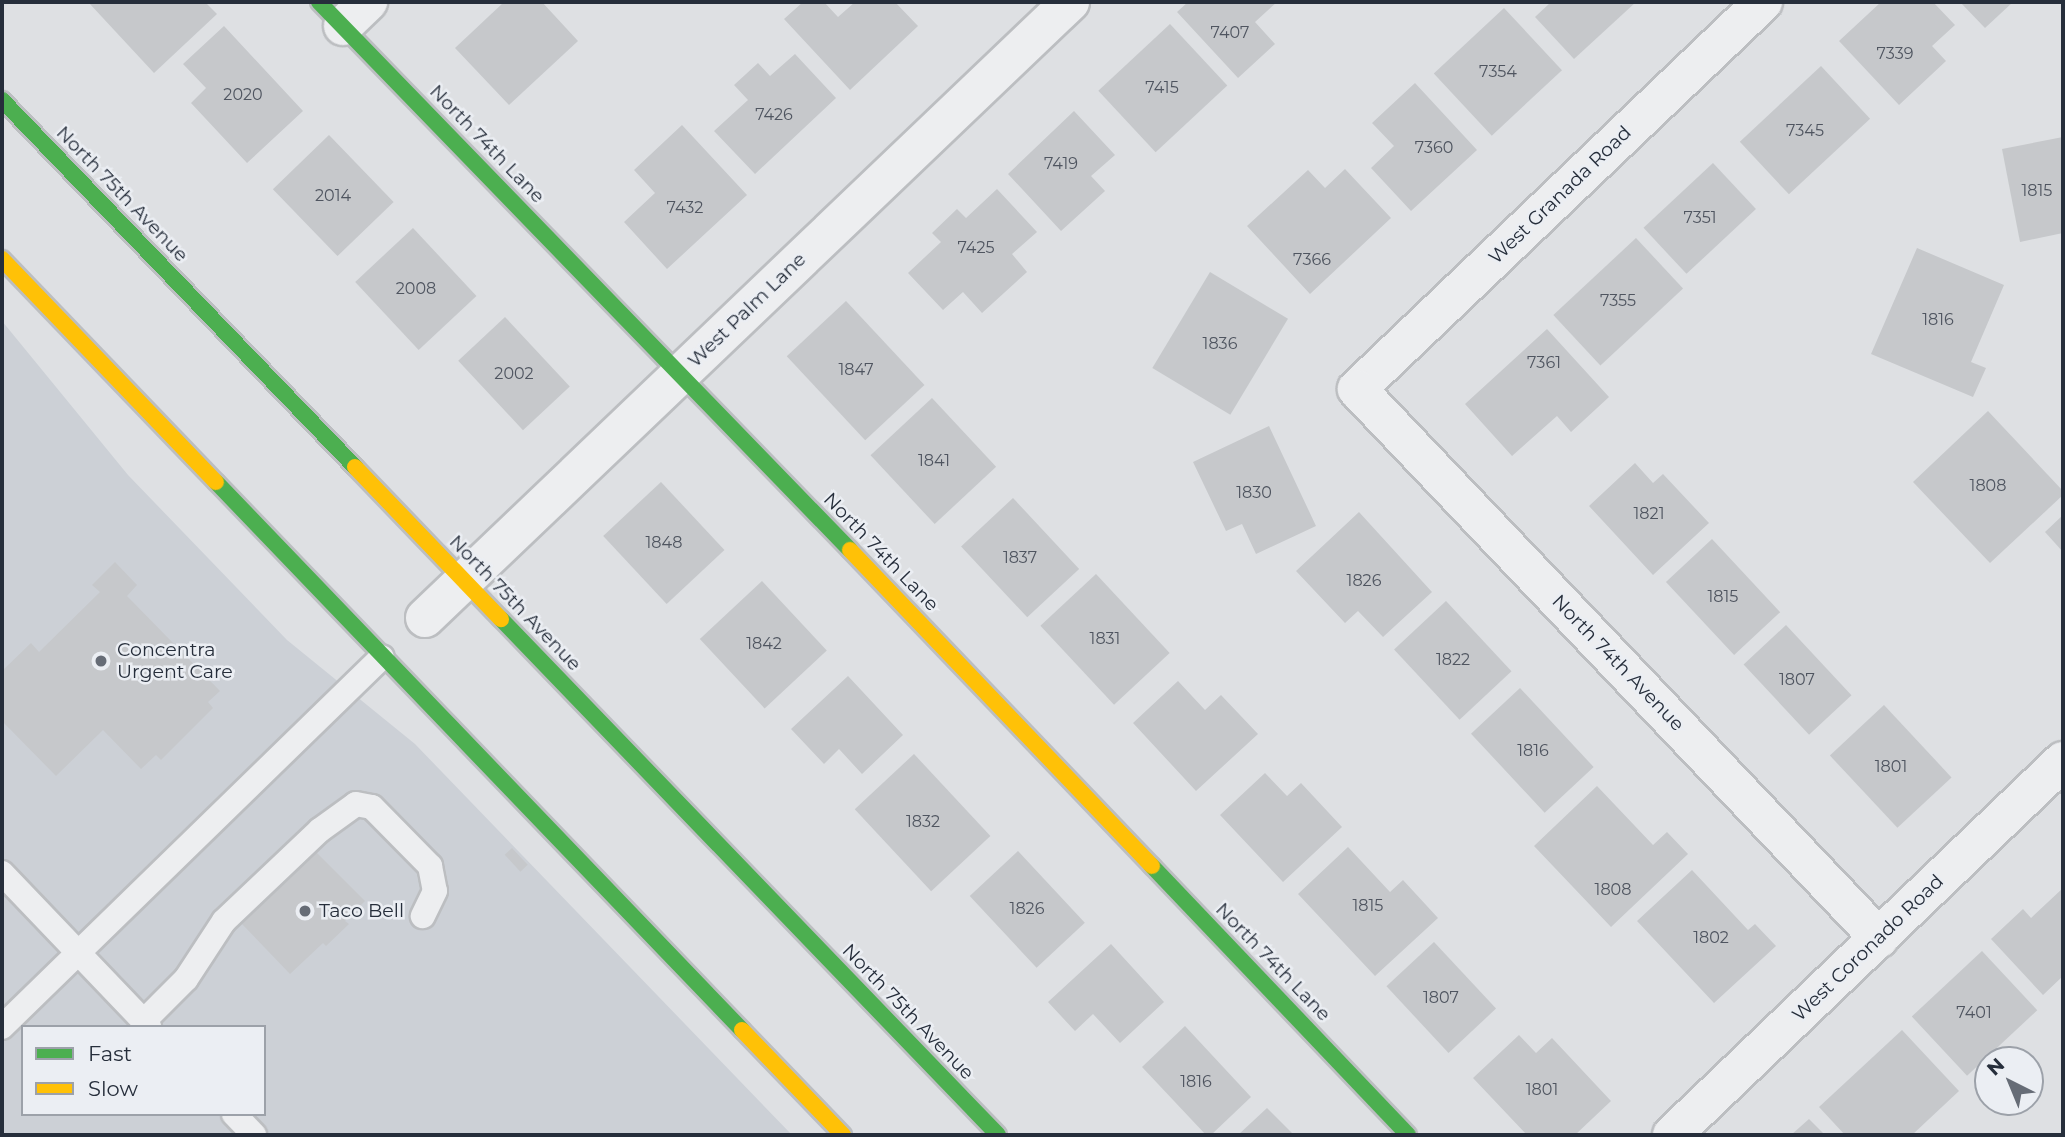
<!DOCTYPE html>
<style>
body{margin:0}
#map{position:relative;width:2065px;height:1137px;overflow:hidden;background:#dee0e3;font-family:Montserrat,sans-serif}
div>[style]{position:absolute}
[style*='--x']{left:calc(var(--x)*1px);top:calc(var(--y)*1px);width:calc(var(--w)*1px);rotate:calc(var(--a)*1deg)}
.built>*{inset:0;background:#ccd0d6}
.building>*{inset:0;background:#c6c8cb;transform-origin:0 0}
.roads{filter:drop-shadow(2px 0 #bcbec1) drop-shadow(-2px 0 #bcbec1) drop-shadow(0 2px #bcbec1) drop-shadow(0 -2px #bcbec1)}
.lane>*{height:24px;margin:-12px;padding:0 12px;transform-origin:12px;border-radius:12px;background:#edeef0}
.street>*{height:38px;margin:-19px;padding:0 19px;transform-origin:19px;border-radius:19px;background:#edeef0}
.fast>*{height:16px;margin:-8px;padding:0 8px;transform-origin:8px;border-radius:8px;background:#4caf50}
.slow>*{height:16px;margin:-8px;padding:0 8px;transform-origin:8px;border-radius:8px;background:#ffc107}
.dots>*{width:19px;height:19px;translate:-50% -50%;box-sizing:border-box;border:4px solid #ebeef3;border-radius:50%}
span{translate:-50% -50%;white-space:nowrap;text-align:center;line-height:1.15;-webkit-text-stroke:5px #ebeef3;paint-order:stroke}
.number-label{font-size:16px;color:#4f5560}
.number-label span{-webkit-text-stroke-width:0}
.street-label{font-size:19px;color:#262e3b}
.poi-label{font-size:19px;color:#262e3b}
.left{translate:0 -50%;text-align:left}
.frame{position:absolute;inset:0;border:4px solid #262e3b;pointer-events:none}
.legend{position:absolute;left:21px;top:1025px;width:245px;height:91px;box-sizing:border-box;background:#ebeef3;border:2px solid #9ca1a9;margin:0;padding:9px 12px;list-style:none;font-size:21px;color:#262e3b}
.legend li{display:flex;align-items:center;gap:14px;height:35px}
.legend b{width:35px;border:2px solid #9ca1a9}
.north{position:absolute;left:1974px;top:1046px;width:70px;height:70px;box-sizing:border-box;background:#ebeef3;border:2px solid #9ca1a9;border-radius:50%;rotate:317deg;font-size:19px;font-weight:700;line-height:28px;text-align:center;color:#262e3b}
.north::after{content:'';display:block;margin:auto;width:24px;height:32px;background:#666c76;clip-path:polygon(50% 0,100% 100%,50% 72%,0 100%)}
</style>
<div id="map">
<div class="built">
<div style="clip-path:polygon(evenodd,2px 321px,128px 475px,287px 640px,415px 744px,792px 1135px,2px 1135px,2px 321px,23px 1027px,264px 1027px,264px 1114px,23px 1114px,23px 1027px)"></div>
</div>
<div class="building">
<div style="clip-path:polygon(91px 2px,205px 2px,217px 14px,154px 73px,89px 3px)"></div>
<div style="clip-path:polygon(504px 2px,542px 2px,578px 41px,509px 105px,455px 48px)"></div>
<div style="clip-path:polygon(803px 2px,824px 2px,838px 17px,855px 2px,895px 2px,918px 26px,850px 90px,784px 19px)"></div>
<div style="clip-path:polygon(1188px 2px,1277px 2px,1255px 22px,1275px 44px,1238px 78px,1177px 12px)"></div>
<div style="clip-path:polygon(1551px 2px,1636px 2px,1574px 59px,1535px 17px)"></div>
<div style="clip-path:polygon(1881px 2px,1933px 2px,1955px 25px,1932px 46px,1946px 61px,1899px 105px,1839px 41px)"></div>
<div style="clip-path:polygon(1960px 2px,2013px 2px,1985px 28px)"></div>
<div style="left:1504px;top:8px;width:85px;height:96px;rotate:47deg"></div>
<div style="left:1170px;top:24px;width:84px;height:98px;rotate:47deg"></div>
<div style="clip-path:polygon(224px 26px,303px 111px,247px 163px,191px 103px,206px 88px,183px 64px)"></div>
<div style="clip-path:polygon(795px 54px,836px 98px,755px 174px,714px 131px,748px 100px,734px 85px,758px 63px,770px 76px)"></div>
<div style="left:1821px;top:66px;width:72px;height:111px;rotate:47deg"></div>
<div style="clip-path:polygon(1415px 83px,1477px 150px,1411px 211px,1371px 168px,1394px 146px,1372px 123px)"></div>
<div style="clip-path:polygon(1074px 111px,1115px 155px,1091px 176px,1105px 191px,1061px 231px,1008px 174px)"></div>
<div style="clip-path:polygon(682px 125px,747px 195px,667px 269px,624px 222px,655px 193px,634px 170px)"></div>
<div style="left:329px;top:135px;width:93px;height:78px;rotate:46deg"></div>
<div style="clip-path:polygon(2063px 137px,2063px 233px,2020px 242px,2002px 149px)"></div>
<div style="left:1713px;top:163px;width:63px;height:95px;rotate:47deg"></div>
<div style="clip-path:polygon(1345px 169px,1391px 218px,1310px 294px,1247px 226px,1308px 170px,1325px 188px)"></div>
<div style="clip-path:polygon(997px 189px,1037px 232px,1012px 254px,1027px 272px,982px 313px,963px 292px,943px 310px,908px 273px,941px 242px,932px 233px,957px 209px,966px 218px)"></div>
<div style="left:413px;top:228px;width:93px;height:79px;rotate:47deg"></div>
<div style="left:1636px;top:238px;width:69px;height:113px;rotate:47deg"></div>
<div style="clip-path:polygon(1917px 248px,2004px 285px,1971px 362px,1986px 368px,1973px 397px,1871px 354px)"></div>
<div style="left:1210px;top:272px;width:91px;height:112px;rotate:31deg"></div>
<div style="left:846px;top:301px;width:115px;height:81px;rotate:47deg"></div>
<div style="left:505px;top:317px;width:95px;height:64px;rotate:47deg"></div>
<div style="clip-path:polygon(1547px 329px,1609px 397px,1571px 432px,1557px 416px,1512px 456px,1465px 404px)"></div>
<div style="left:932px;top:398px;width:94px;height:84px;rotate:47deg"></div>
<div style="clip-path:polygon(1988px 411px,2063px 491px,2063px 495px,1990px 563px,1913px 482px)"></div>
<div style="clip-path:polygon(1269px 426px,1316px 526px,1256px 554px,1242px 524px,1226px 531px,1193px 462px)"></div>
<div style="clip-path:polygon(1635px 463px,1653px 483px,1663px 474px,1709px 523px,1653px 575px,1589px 506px)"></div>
<div style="left:661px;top:482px;width:93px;height:79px;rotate:47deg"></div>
<div style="left:1013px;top:498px;width:97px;height:71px;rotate:47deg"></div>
<div style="clip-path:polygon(1359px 512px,1432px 592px,1383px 637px,1358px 611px,1345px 623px,1296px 571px)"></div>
<div style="clip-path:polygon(2063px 515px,2063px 552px,2045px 532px)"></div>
<div style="left:1712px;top:539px;width:100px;height:63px;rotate:47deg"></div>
<div style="clip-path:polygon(115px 562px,137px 585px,127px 596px,220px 691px,208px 702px,213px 708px,161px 760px,156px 755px,141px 769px,103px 730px,56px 776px,2px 721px,2px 671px,31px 643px,39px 652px,100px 592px,92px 585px)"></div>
<div style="left:1096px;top:574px;width:108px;height:76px;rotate:47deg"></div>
<div style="left:762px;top:581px;width:95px;height:85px;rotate:47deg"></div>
<div style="left:1446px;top:601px;width:96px;height:71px;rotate:47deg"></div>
<div style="left:1786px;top:625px;width:96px;height:58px;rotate:47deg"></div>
<div style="clip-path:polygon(848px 676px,903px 735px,862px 774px,839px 749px,824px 764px,791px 729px)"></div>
<div style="clip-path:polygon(1178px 681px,1205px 710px,1221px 695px,1258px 734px,1196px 791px,1133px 723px)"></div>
<div style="left:1520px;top:688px;width:108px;height:67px;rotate:47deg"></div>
<div style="left:1884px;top:705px;width:99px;height:74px;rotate:47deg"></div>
<div style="left:914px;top:754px;width:112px;height:81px;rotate:47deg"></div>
<div style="clip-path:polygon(1265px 773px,1287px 796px,1301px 783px,1342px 827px,1283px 882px,1220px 815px)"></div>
<div style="clip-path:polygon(1597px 786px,1653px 845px,1667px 832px,1688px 854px,1611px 927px,1534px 846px)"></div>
<div style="clip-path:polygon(1348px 847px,1390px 892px,1403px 880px,1438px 918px,1375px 976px,1298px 894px)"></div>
<div style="left:512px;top:848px;width:23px;height:10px;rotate:47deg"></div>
<div style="left:1018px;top:851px;width:98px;height:66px;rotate:47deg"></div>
<div style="clip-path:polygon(316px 852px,365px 901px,345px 921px,349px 924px,326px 946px,323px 943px,290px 974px,242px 924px,287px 876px,289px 878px)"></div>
<div style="clip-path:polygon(1692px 870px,1748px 930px,1755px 924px,1776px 946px,1714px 1003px,1637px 921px)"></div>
<div style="clip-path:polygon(2063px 888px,2063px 976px,2043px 995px,1991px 939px,2023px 909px,2031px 918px)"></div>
<div style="left:1434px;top:942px;width:91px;height:65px;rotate:47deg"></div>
<div style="clip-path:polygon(1111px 944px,1164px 1002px,1120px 1043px,1093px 1014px,1075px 1031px,1048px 1002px)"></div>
<div style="left:1982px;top:951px;width:81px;height:96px;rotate:47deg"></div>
<div style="clip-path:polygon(1185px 1026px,1251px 1097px,1211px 1135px,1206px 1135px,1142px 1067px)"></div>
<div style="clip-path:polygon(1902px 1030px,1959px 1091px,1912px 1135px,1845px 1135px,1819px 1107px)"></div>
<div style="clip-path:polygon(1519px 1035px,1536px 1053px,1552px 1038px,1611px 1101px,1575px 1135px,1527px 1135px,1473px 1078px)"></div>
<div style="clip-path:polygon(1267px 1108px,1294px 1135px,1238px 1135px)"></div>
<div style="clip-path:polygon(1809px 1119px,1825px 1135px,1791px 1135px)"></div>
</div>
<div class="roads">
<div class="lane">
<div style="--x:2;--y:873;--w:213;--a:46.3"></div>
<div style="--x:144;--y:1021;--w:59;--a:-45"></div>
<div style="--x:186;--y:979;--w:69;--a:-56.8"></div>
<div style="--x:224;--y:921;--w:132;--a:-43.5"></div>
<div style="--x:320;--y:830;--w:44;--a:-35.8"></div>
<div style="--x:356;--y:804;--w:16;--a:11"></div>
<div style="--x:372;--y:807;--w:83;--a:45.5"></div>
<div style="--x:430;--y:866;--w:25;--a:79"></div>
<div style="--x:435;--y:891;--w:28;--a:116"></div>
<div style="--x:2;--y:1027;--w:530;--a:-44.24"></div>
<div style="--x:234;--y:1114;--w:29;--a:46"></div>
</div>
<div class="street">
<div style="--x:1763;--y:2;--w:561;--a:136.37"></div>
<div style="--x:1357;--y:389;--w:758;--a:46.44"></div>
<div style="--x:343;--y:26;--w:35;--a:-44"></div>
<div style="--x:425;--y:618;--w:892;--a:-43.68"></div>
<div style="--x:1672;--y:1135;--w:541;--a:-43.73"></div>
</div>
<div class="fast">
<div style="--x:319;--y:2;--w:763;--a:45.9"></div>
<div style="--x:2;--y:100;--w:509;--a:46.11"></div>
<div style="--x:216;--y:482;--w:760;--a:46.17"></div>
<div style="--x:501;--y:619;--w:716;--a:46.07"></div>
<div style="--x:1152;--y:866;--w:371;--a:46.4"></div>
</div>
<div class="slow">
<div style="--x:2;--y:259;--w:309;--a:46.2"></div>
<div style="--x:355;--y:467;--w:211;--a:46.2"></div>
<div style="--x:850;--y:550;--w:437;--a:46.3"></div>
<div style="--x:742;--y:1030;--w:146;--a:46.1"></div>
</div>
</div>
<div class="dots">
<div style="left:101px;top:661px;background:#666c76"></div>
<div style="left:305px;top:911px;background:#666c76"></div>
</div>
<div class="number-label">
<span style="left:1230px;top:33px">7407</span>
<span style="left:1895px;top:54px">7339</span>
<span style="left:1498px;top:72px">7354</span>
<span style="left:1162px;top:88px">7415</span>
<span style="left:243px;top:95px">2020</span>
<span style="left:774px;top:115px">7426</span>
<span style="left:1805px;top:131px">7345</span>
<span style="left:1434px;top:148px">7360</span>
<span style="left:1061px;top:164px">7419</span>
<span style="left:2037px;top:191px">1815</span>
<span style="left:333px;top:196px">2014</span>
<span style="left:685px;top:208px">7432</span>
<span style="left:1700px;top:218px">7351</span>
<span style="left:976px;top:248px">7425</span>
<span style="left:1312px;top:260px">7366</span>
<span style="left:416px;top:289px">2008</span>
<span style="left:1618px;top:301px">7355</span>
<span style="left:1938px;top:320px">1816</span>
<span style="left:1220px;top:344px">1836</span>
<span style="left:1544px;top:363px">7361</span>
<span style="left:856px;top:370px">1847</span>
<span style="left:514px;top:374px">2002</span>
<span style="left:934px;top:461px">1841</span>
<span style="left:1988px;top:486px">1808</span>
<span style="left:1254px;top:493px">1830</span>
<span style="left:1649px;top:514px">1821</span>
<span style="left:664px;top:543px">1848</span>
<span style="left:1020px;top:558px">1837</span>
<span style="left:1364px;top:581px">1826</span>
<span style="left:1723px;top:597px">1815</span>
<span style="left:1105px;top:639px">1831</span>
<span style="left:764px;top:644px">1842</span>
<span style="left:1453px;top:660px">1822</span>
<span style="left:1797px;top:680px">1807</span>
<span style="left:1533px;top:751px">1816</span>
<span style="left:1891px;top:767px">1801</span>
<span style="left:923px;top:822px">1832</span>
<span style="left:1613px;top:890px">1808</span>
<span style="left:1368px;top:906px">1815</span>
<span style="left:1027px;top:909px">1826</span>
<span style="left:1711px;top:938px">1802</span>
<span style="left:1441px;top:998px">1807</span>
<span style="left:1974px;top:1013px">7401</span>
<span style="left:1196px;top:1082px">1816</span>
<span style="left:1542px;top:1090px">1801</span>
</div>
<div class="street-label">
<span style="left:487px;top:144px;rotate:46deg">North 74th Lane</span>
<span style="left:122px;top:194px;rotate:46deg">North 75th Avenue</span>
<span style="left:1560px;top:195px;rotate:-44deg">West Granada Road</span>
<span style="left:747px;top:310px;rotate:-44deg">West Palm Lane</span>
<span style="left:881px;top:552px;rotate:46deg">North 74th Lane</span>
<span style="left:515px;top:603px;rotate:46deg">North 75th Avenue</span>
<span style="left:1618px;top:663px;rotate:46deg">North 74th Avenue</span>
<span style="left:1868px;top:948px;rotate:-44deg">West Coronado Road</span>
<span style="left:1273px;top:962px;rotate:46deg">North 74th Lane</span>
<span style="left:908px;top:1012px;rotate:46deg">North 75th Avenue</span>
</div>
<div class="poi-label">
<span class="left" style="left:117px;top:661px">Concentra<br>Urgent Care</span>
<span class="left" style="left:319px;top:911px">Taco Bell</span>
</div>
<div class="frame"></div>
<ul class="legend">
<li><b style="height:9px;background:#4caf50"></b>Fast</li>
<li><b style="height:9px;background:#ffc107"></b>Slow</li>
</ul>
<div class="north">N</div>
</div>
